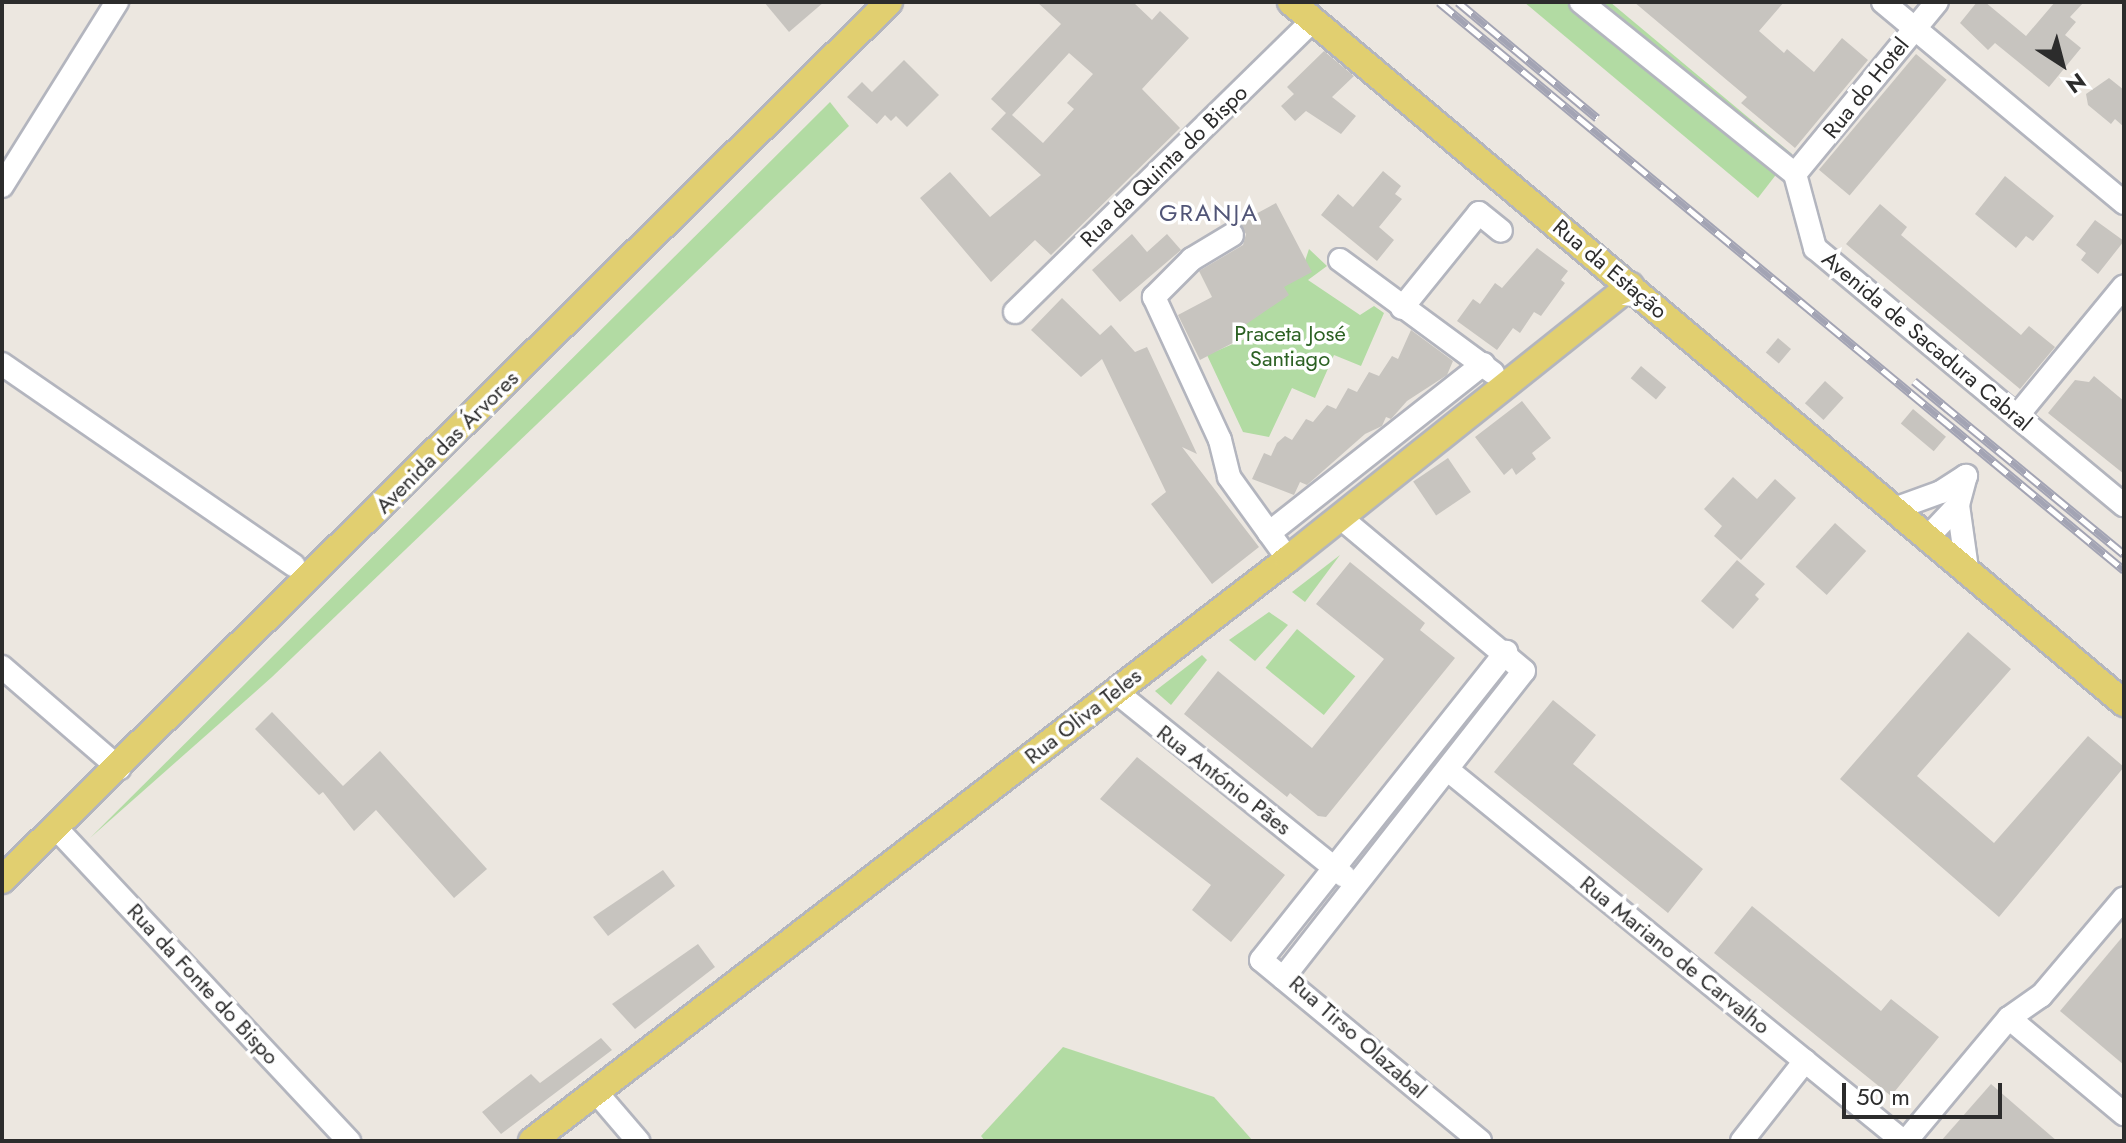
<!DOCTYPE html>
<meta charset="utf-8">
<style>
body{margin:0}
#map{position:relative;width:2126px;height:1143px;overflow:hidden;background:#ece7e0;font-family:Jost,sans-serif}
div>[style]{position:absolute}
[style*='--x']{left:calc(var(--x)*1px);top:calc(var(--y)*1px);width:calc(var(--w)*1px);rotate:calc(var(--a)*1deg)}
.green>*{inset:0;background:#b2dba3;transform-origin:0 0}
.building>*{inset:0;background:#c7c4bf;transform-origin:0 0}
.roads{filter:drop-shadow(2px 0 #b3b5be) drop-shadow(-2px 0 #b3b5be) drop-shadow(0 2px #b3b5be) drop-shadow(0 -2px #b3b5be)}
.minor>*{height:22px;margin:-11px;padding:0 11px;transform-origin:11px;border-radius:11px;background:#fff}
.major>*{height:26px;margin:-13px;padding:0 13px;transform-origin:13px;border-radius:13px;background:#e1cf70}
.rail>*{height:9px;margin-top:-4.5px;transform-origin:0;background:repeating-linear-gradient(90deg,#fff 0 18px,#a3a4b4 0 36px);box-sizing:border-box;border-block:2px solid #a3a4b4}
span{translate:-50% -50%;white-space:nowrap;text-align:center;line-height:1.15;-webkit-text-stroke:7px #fff;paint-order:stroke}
.street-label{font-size:22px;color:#2c2c2c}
.park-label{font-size:22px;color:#2c6123}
.neighbourhood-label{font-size:24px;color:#515577;letter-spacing:2px}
.frame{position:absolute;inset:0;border:4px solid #2c2c2c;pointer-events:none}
.north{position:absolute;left:2022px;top:24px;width:80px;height:80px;-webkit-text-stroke:6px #fff;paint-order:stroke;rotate:144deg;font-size:22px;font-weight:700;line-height:32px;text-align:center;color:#2c2c2c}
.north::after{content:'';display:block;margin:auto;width:28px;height:36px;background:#2c2c2c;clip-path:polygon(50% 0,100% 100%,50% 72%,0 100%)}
.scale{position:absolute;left:1842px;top:1083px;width:160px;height:36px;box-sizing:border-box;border:4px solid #2c2c2c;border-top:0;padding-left:10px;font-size:24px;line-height:28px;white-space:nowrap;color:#2c2c2c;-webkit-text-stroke:6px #fff;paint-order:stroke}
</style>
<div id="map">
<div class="green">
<div style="clip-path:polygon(1524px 2px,1610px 2px,1792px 154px,1758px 198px)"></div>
<div style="clip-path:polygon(830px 102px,849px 126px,272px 677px,90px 838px)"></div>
<div style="clip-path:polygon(1309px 249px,1327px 266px,1308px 280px,1360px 315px,1374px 306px,1384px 313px,1361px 366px,1334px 355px,1315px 398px,1292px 388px,1269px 437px,1243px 432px,1207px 355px,1247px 338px,1240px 322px,1303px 267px)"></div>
<div style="clip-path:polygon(1340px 555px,1305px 602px,1292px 592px)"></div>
<div style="clip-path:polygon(1269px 612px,1288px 625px,1255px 661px,1229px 640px)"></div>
<div style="left:1297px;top:629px;width:75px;height:50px;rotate:39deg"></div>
<div style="clip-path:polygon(1202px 655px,1207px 660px,1171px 705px,1155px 691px)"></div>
<div style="clip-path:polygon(1063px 1047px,1214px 1097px,1253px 1141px,985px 1141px,981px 1136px)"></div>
</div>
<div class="building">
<div style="clip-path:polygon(764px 2px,824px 2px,789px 32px)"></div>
<div style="clip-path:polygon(evenodd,1037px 2px,1133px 2px,1152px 20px,1160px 11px,1189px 38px,1142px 89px,1180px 128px,1051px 255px,1035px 240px,991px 282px,920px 198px,950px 172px,990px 217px,1041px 175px,991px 129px,1006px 113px,991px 99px,1061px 24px,1037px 2px,1069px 53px,1093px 74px,1067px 103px,1074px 109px,1043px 143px,1012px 115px,1069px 53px)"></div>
<div style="clip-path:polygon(1634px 2px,1784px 2px,1759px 31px,1784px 53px,1787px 49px,1814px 72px,1842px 38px,1868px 60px,1795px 148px,1741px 103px,1747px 97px)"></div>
<div style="clip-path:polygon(1977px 2px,1985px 2px,2026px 36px,2055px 2px,2084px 2px,2070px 17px,2076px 22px,2065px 35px,2081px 48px,2049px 87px,1995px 43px,1988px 50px,1960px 23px)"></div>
<div style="clip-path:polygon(1324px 51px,1354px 76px,1332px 97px,1356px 116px,1341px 134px,1306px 111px,1295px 121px,1281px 106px,1294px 94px,1287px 87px)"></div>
<div style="left:1916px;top:54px;width:40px;height:151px;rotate:40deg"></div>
<div style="clip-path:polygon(904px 60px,939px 95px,907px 127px,896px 116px,891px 121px,885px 115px,877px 124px,847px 97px,862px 82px,872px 92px)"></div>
<div style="clip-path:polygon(2109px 78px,2124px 90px,2124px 127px,2115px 119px,2111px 124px,2088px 105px,2086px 94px)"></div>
<div style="clip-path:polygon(1383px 171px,1401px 186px,1395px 194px,1402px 199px,1379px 227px,1394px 240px,1377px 261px,1321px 215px,1338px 194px,1353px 207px)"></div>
<div style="clip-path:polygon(2005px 176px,2054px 216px,2033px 241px,2026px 236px,2016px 248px,1975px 214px)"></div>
<div style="clip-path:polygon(1276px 203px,1312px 272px,1284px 287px,1289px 295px,1245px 325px,1250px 334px,1200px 360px,1178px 315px,1212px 297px,1199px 271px,1243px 245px,1246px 234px,1239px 223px)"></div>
<div style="clip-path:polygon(1880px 204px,1907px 227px,1901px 235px,1987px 307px,2021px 335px,2029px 326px,2055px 347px,2020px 389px,1846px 244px)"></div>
<div style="clip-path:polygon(2095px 220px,2124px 241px,2098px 274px,2081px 260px,2086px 253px,2076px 245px)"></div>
<div style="clip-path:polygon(1132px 234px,1147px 252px,1167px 234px,1181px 250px,1120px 302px,1092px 270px)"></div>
<div style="clip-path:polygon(1537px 248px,1568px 271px,1561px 280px,1565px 283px,1541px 316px,1534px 312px,1520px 333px,1513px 328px,1497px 350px,1457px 321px,1473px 299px,1480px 304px,1495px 283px,1502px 288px)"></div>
<div style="clip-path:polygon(1062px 298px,1100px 335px,1111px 325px,1135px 352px,1147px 347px,1197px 454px,1182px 447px,1259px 547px,1212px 584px,1151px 504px,1166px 492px,1102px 359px,1081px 377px,1031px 330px)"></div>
<div style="clip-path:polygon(1411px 330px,1453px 361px,1447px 375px,1407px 401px,1391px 419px,1386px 417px,1382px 426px,1365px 434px,1307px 485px,1300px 482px,1294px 495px,1252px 479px,1264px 453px,1271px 456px,1277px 443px,1285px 436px,1292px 440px,1306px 419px,1313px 422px,1327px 405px,1336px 409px,1348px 388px,1357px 392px,1369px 372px,1379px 376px,1392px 356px,1398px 359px)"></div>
<div style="left:1778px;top:338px;width:17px;height:19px;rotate:40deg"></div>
<div style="left:1641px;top:366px;width:33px;height:16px;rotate:40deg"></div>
<div style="clip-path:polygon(2094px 376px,2124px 401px,2124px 474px,2048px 413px,2075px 380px,2089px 382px)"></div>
<div style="left:1825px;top:381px;width:25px;height:30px;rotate:42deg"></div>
<div style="clip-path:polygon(1522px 401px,1551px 438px,1532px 453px,1536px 459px,1516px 475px,1512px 468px,1504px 475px,1475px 437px)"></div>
<div style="left:1913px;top:409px;width:43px;height:19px;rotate:40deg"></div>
<div style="left:1448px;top:458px;width:41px;height:42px;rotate:56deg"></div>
<div style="clip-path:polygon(1733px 477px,1757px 499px,1775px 479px,1796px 498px,1741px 560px,1714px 536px,1722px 526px,1704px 509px)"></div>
<div style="left:1835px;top:523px;width:42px;height:59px;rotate:42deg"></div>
<div style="clip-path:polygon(1737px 560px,1765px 584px,1755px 595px,1759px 599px,1733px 629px,1701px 601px)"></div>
<div style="clip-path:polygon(1350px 562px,1425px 623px,1420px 630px,1455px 658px,1326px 817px,1318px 816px,1290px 793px,1287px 797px,1184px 714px,1218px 671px,1312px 748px,1384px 659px,1316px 604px)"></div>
<div style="clip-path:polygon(1968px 632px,2011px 669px,1917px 776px,1994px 843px,2088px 736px,2124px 767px,1999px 917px,1840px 779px)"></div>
<div style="clip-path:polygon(1553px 700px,1596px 735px,1573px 764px,1703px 869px,1668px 913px,1494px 772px)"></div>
<div style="clip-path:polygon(272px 712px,343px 786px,380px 751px,487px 869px,454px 898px,376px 810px,354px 831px,323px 792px,319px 795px,255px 729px)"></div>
<div style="clip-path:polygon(1137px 757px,1285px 875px,1231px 942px,1192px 910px,1211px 885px,1100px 799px)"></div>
<div style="clip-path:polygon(663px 870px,675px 886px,608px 936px,593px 917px)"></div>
<div style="clip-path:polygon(1752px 906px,1881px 1011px,1891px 999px,1939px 1037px,1891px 1096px,1714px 953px)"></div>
<div style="clip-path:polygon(2124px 935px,2124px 1065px,2060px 1011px)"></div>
<div style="clip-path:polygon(698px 944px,715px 967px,635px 1029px,612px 1004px)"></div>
<div style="clip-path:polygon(601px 1038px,612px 1050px,501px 1134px,482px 1112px,531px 1074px,540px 1083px)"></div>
<div style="clip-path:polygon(1991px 1084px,2057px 1141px,1941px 1141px)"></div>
</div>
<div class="roads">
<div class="minor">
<div style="--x:1581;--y:2;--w:275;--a:38.8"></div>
<div style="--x:1795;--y:174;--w:77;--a:74.9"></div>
<div style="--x:1815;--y:248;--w:402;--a:39.8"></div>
<div style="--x:1883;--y:2;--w:314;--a:39.8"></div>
<div style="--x:1795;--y:174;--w:223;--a:-50.5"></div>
<div style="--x:2;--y:186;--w:217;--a:-58"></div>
<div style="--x:1232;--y:235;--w:47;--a:149"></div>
<div style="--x:1192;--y:259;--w:54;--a:135"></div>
<div style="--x:1154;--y:297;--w:157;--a:65.2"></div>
<div style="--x:1220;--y:440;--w:38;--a:76"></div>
<div style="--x:1229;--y:477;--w:101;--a:54.3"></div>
<div style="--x:1340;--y:260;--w:190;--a:36.4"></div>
<div style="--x:1402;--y:308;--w:122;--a:-51"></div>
<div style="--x:1479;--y:213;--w:28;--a:39"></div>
<div style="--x:1015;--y:312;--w:417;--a:-44.4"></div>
<div style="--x:2;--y:364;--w:354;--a:34.6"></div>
<div style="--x:2017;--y:416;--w:168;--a:-50.5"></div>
<div style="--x:1958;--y:505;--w:65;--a:82"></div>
<div style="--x:1894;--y:509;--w:50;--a:-19.9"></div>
<div style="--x:1941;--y:492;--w:30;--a:-33"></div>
<div style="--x:1269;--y:533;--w:273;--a:-38.3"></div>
<div style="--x:1928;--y:537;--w:44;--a:-46.8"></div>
<div style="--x:1958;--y:505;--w:30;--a:-75"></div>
<div style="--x:2;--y:667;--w:155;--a:40.8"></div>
<div style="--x:1115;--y:691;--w:294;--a:38.9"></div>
<div style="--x:1448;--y:770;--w:587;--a:39.19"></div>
<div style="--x:56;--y:828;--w:429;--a:46.9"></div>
<div style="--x:1283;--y:978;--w:390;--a:-51.9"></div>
<div style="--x:1524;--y:671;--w:240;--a:-140.1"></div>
<div style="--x:2009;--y:1018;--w:150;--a:39.9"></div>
<div style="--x:596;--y:1092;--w:65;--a:49.4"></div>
<div style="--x:1480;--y:1141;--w:284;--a:-140.4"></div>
<div style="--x:1261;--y:960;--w:394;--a:-51.5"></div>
<div style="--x:1742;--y:1141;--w:102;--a:-51.8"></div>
<div style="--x:1906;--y:1141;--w:160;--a:-50.1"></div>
<div style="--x:2009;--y:1018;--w:39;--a:-35"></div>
<div style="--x:2041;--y:996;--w:128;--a:-49.7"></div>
</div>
<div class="major">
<div style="--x:1291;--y:2;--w:1089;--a:40.08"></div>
<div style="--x:2;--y:880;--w:1248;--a:-44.71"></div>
<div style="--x:532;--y:1141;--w:954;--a:-37.59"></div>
<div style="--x:1288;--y:559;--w:438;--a:-38.6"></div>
</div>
</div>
<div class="rail">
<div style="--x:1439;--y:2;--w:890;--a:39.67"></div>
<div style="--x:1458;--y:2;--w:181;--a:39.8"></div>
<div style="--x:1914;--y:381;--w:272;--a:39.5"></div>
</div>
<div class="street-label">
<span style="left:1866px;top:88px;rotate:-51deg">Rua do Hotel</span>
<span style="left:1164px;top:166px;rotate:-44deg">Rua da Quinta do Bispo</span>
<span style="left:1610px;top:269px;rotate:40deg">Rua da Estação</span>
<span style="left:1927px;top:341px;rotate:40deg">Avenida de Sacadura Cabral</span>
<span style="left:447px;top:442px;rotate:-45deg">Avenida das Árvores</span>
<span style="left:1083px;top:716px;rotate:-38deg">Rua Oliva Teles</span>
<span style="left:1224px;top:780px;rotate:38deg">Rua António Pães</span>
<span style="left:1675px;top:955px;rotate:39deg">Rua Mariano de Carvalho</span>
<span style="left:203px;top:984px;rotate:47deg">Rua da Fonte do Bispo</span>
<span style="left:1358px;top:1037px;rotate:41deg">Rua Tirso Olazabal</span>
</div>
<div class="park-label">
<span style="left:1290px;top:346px">Praceta José<br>Santiago</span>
</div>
<div class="neighbourhood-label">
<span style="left:1209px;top:213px">GRANJA</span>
</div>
<div class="frame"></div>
<div class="north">N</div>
<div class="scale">50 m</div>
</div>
